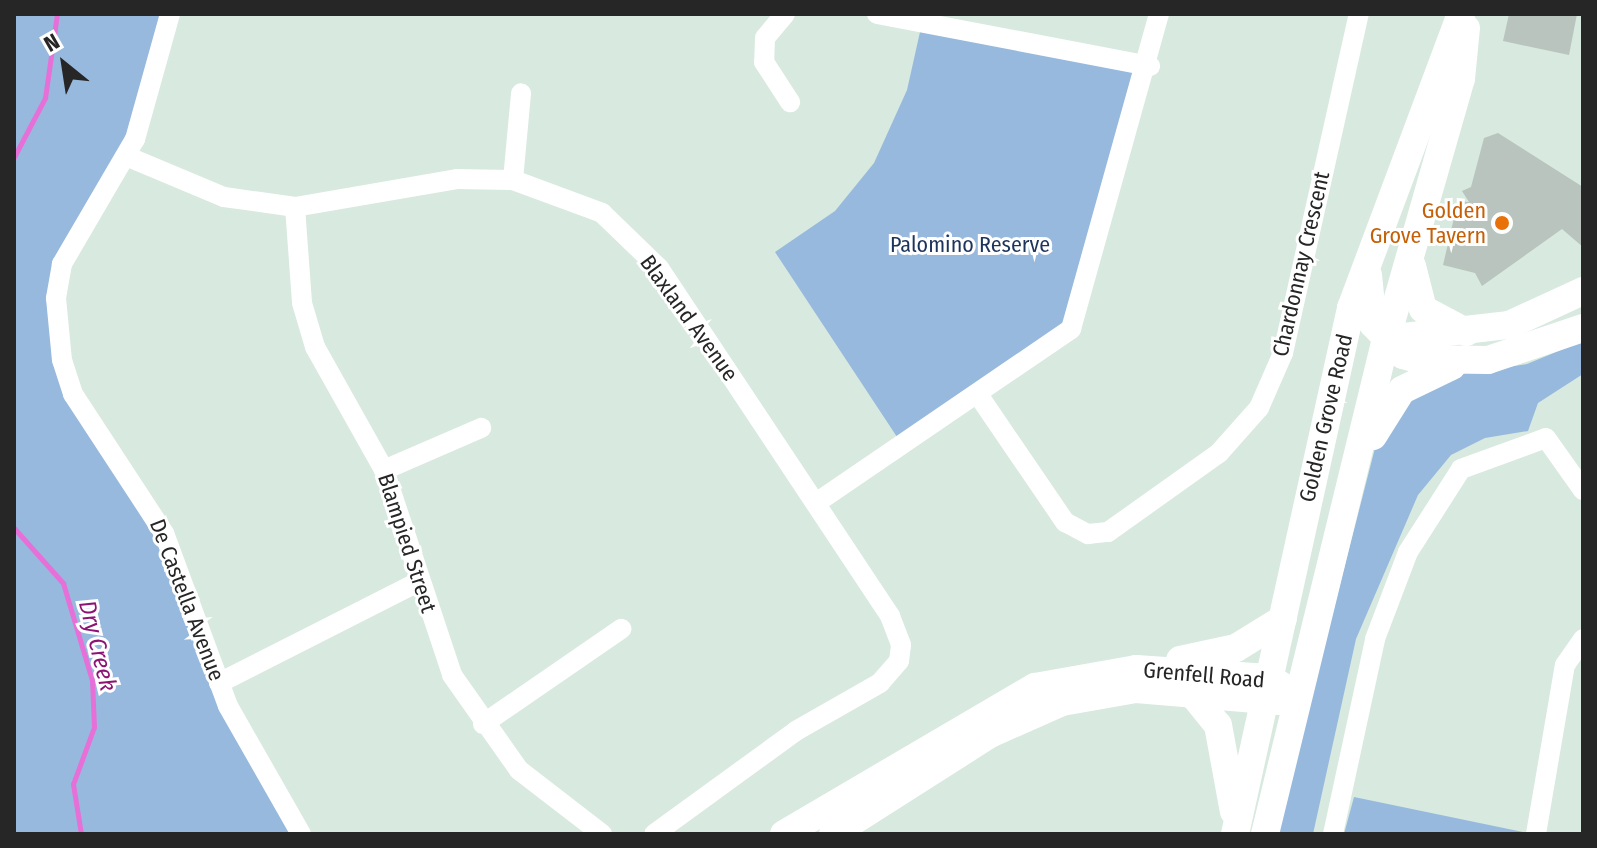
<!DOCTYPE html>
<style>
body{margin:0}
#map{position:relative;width:1597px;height:848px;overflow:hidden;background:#d8e9df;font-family:"Fira Sans Condensed",sans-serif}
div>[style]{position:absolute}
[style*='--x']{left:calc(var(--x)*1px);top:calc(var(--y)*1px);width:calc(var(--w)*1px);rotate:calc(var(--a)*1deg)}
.green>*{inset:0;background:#97b9dd}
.stream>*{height:5px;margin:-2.5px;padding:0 2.5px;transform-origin:2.5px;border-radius:2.5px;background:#e670d8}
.building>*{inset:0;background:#b8c4bd}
.minor>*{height:20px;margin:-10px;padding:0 10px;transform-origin:10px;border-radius:10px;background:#fff}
.secondary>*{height:28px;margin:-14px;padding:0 14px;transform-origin:14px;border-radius:14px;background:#fff}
.dots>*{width:22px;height:22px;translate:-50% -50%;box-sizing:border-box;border:4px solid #fff;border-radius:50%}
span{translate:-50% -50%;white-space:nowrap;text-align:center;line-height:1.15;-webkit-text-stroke:6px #fff;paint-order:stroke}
.food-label{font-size:22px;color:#c56008}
.right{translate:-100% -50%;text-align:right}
.park-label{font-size:22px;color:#1d345d}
.street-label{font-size:22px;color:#262626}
.water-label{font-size:24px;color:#8d1475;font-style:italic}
.frame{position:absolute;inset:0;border:16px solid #262626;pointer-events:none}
.north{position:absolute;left:24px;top:24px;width:80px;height:80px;-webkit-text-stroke:6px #fff;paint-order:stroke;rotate:330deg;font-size:22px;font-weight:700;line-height:32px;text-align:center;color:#262626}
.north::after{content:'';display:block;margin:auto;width:28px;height:36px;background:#262626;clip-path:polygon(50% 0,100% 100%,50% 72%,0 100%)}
</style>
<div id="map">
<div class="green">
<div style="clip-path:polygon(14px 14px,165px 14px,135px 139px,63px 264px,66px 379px,146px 501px,215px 672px,303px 834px,14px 834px)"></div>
<div style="clip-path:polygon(922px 23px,1150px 66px,1083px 308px,903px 446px,775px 252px,835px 211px,874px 163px,907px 90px)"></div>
<div style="clip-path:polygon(1583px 341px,1583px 374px,1538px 403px,1528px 431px,1485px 438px,1451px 455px,1418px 495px,1356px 639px,1313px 834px,1276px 834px,1383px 417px,1433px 378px,1527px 364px)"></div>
<div style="clip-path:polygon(1354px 797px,1523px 832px,1523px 834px,1344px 834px)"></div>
</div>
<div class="stream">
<div style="--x:14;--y:157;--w:67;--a:-62.3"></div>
<div style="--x:45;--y:98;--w:85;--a:-81.9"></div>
<div style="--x:14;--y:528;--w:74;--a:48.3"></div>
<div style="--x:63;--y:583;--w:101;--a:73.4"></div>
<div style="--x:92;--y:680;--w:47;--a:87.6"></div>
<div style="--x:94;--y:727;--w:61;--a:110.2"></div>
<div style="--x:73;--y:784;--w:51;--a:80.9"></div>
</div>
<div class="building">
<div style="clip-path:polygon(1509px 14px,1577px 14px,1569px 55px,1503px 41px)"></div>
<div style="clip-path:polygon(1498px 133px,1583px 187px,1583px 247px,1562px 229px,1482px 286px,1475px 273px,1443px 265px,1458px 201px,1469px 202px,1462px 191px,1471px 187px,1484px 138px)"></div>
</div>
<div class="minor">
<div style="--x:170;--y:14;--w:130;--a:105.6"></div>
<div style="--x:135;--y:139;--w:145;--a:120.3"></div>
<div style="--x:62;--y:264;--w:35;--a:100"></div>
<div style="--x:56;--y:298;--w:62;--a:84.5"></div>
<div style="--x:62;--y:360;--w:36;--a:72"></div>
<div style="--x:73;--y:394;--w:166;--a:56.8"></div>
<div style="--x:164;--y:533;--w:184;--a:69.7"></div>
<div style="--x:228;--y:706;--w:147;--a:60.3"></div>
<div style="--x:785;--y:14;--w:31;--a:130"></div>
<div style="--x:765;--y:38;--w:24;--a:92"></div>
<div style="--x:764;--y:62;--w:48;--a:57"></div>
<div style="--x:877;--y:14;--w:278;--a:10.8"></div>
<div style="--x:126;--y:156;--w:106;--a:22.7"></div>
<div style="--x:224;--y:197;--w:72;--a:8"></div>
<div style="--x:295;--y:207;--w:164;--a:-9.8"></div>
<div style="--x:457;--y:179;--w:56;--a:1"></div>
<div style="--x:513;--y:180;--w:95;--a:20.3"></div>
<div style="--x:602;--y:213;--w:79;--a:44"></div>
<div style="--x:659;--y:268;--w:418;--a:56.4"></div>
<div style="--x:890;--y:616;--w:31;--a:69"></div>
<div style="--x:901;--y:645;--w:16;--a:97"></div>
<div style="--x:899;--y:661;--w:29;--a:131"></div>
<div style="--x:880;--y:683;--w:97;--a:150.3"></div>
<div style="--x:796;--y:731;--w:175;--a:144"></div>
<div style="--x:513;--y:180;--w:87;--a:-84.7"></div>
<div style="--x:295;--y:207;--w:96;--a:85.8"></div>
<div style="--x:302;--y:303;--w:46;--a:73.5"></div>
<div style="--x:315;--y:347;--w:141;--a:60.7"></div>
<div style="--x:384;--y:470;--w:216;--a:71.6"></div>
<div style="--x:452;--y:675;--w:116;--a:54.8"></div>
<div style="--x:519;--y:770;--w:105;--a:37.6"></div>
<div style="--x:979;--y:396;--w:153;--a:55.7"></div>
<div style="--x:1065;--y:522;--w:26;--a:28"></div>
<div style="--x:1088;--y:534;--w:20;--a:-6"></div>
<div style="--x:1108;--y:532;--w:136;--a:-35.4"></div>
<div style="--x:1219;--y:453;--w:60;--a:-48.4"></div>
<div style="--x:1259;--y:408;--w:60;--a:-66.4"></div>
<div style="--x:1283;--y:353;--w:347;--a:-77.4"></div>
<div style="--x:384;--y:470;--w:106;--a:-23.4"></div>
<div style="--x:816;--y:503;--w:309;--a:-34.3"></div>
<div style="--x:1071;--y:329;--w:327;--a:-74.4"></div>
<div style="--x:219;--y:683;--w:223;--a:-26.9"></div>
<div style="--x:483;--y:724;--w:168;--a:-34.5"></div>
<div style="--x:1333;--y:834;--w:199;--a:-77.8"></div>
<div style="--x:1375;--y:639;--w:93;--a:-69.2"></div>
<div style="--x:1408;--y:552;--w:98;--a:-57.4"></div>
<div style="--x:1461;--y:469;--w:90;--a:-20"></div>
<div style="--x:1546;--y:438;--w:64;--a:54.6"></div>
<div style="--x:1536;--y:834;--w:171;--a:-80.3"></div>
<div style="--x:1565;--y:665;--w:32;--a:-55"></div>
</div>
<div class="secondary">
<div style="--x:1412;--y:266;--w:44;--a:75.7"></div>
<div style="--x:1423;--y:309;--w:49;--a:28.1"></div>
<div style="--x:1368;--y:275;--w:49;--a:84.2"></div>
<div style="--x:1373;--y:324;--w:43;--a:45.9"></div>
<div style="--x:1403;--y:355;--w:15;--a:16"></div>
<div style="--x:1417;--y:359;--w:71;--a:0.8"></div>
<div style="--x:1488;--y:360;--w:100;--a:-18.6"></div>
<div style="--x:1386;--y:339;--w:124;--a:-6.5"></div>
<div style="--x:1509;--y:325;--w:81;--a:-24.7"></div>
<div style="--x:1373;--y:436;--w:54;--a:-57.8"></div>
<div style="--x:1402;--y:390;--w:55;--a:-25.6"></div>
<div style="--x:1180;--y:660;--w:57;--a:-12.1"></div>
<div style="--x:1236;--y:648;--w:55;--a:-31.7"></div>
<div style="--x:1195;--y:697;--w:36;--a:51"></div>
<div style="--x:1218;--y:725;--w:88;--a:79.6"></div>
<div style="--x:784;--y:834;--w:291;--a:-30.4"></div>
<div style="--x:1035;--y:687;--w:103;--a:-10.1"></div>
<div style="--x:1136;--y:669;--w:133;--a:3.9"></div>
<div style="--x:1269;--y:678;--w:15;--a:32"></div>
<div style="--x:833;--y:834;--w:186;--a:-32.5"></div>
<div style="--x:990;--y:734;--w:79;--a:-24"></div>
<div style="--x:1062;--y:702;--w:75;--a:-10"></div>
<div style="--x:1136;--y:689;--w:144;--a:4.8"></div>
<div style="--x:1235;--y:834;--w:539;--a:-77.56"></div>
<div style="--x:1351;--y:308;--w:314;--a:-69.5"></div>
<div style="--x:1265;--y:834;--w:501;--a:-76.27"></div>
<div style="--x:1384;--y:347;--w:279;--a:-74"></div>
<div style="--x:1461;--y:79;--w:51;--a:-84.4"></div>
</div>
<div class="dots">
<div style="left:1502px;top:223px;background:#e8710a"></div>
</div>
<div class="food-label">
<span class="right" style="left:1486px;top:223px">Golden<br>Grove Tavern</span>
</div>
<div class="park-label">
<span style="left:970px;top:245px">Palomino Reserve</span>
</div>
<div class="street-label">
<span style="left:1301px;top:264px;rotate:-77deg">Chardonnay Crescent</span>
<span style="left:689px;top:318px;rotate:54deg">Blaxland Avenue</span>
<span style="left:1326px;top:418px;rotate:-77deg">Golden Grove Road</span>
<span style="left:407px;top:543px;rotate:72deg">Blampied Street</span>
<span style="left:187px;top:600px;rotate:69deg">De Castella Avenue</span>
<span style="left:1204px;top:675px;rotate:5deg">Grenfell Road</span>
</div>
<div class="water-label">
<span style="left:97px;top:646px;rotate:76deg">Dry Creek</span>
</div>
<div class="frame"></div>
<div class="north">N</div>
</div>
